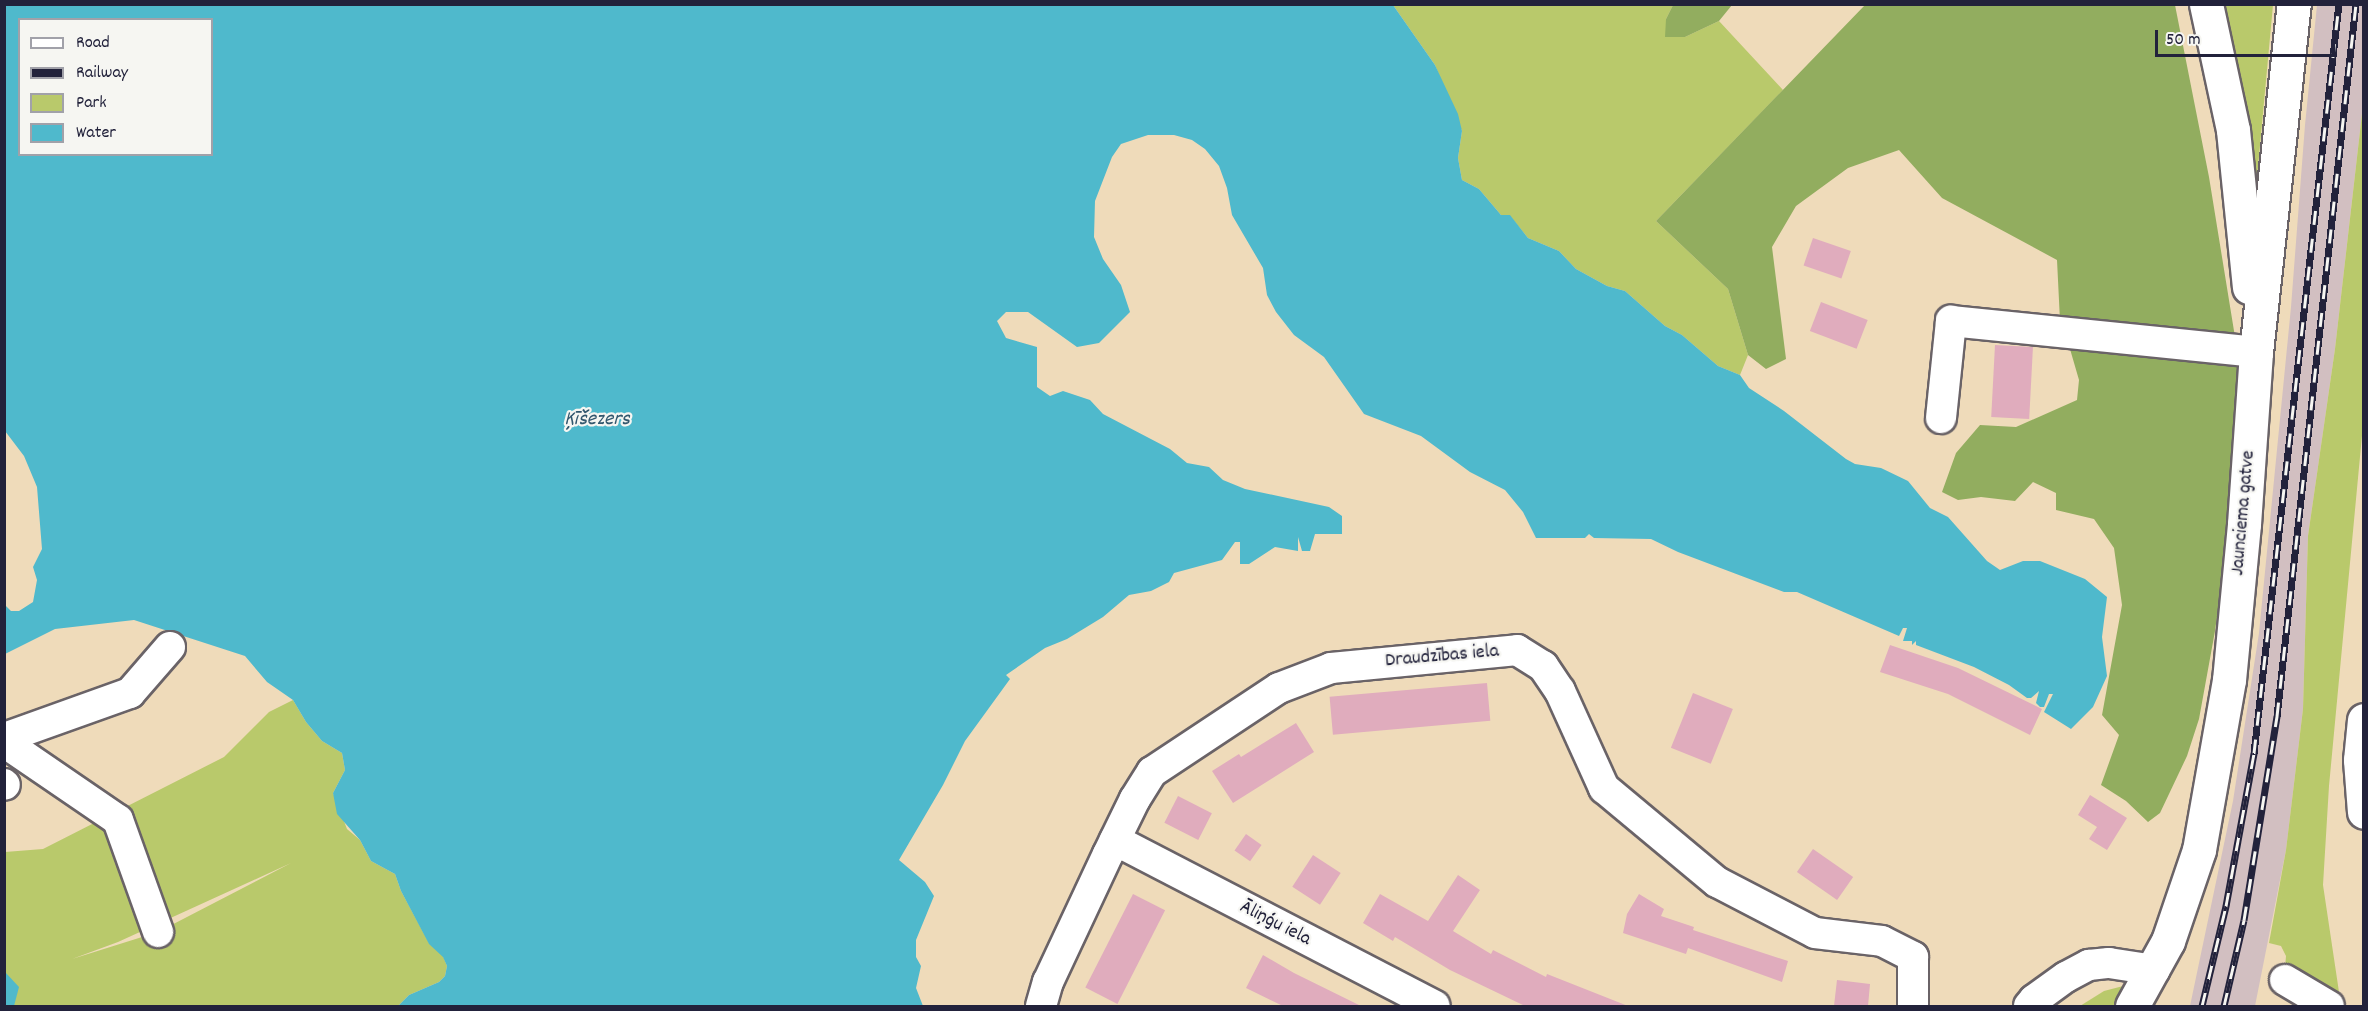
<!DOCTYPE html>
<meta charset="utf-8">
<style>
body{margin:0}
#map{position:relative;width:2368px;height:1011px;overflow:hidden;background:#efdbba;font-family:Dekko,sans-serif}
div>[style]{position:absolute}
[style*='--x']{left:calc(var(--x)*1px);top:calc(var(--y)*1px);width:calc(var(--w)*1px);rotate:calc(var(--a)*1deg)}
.industrial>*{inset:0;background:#d2bfc1}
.green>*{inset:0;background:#b9c96b}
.forest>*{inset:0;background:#92ad5f}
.water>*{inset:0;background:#4fb9cc}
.building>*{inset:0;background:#e0acbd;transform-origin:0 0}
.roads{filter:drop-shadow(2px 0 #6a6367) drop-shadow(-2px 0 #6a6367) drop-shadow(0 2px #6a6367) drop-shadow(0 -2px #6a6367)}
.minor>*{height:30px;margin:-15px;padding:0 15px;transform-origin:15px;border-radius:15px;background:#fff}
.major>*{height:33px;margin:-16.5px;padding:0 16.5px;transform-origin:16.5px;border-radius:16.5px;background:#fff}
.rail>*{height:7px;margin-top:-3.5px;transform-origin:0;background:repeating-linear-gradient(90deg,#f6f6f2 0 14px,#22223b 0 28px);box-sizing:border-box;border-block:2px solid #22223b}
span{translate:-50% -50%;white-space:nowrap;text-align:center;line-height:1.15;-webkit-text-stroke:4.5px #f6f6f2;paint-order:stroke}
.street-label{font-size:20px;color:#22223b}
.water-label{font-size:21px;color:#32576e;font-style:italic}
.frame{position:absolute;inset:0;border:6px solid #22223b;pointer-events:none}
.legend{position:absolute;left:18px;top:18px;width:195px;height:138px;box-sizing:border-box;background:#f6f6f2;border:2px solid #a1a1a9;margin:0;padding:8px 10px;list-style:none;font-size:18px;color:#22223b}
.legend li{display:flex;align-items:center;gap:12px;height:30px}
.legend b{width:30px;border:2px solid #a1a1a9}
.scale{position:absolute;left:2155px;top:30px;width:180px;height:27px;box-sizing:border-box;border:3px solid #22223b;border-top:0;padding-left:8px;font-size:18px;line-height:21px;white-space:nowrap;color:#22223b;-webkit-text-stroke:4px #f6f6f2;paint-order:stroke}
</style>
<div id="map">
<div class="industrial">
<div style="clip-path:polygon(2317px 5px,2363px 5px,2363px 105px,2335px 349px,2308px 536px,2303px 709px,2286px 850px,2255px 1006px,2190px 1006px,2233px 801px,2259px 633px,2291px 307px,2305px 125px)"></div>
</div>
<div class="green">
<div style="clip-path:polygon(1393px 5px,1673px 5px,1666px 19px,1685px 37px,1719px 21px,1783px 90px,1656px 221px,1728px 289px,1748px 355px,1740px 375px,1718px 366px,1682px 335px,1665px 326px,1625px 291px,1607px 286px,1576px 269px,1559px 251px,1528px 238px,1510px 216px,1501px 215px,1479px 189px,1462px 180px,1458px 158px,1462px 131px,1435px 65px)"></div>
<div style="clip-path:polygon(2223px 5px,2273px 5px,2257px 178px,2231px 36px)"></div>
<div style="clip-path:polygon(2363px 105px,2363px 425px,2329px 786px,2323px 885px,2339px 992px,2285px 968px,2286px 956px,2281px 946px,2269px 943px,2286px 850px,2303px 709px,2308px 536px,2335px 349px)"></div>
<div style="clip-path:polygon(evenodd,293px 700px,306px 722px,322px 741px,342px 753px,345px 770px,333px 793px,347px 829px,360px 840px,371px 861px,395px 874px,401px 891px,429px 943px,443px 956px,447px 966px,445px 976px,439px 982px,409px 995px,398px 1006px,5px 1006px,5px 852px,43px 849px,224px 757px,269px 712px,293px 700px,291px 863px,158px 932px,72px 959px,118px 942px,291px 863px)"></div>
<div style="clip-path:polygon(2127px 985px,2114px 1006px,2080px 1006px,2104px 991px)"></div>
</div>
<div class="forest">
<div style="clip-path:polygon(1673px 5px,1673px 4px,1732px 5px,1719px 21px,1685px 37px,1665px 37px,1666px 19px)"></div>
<div style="clip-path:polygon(1865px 5px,2175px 5px,2209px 177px,2235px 337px,2060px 321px,2057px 260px,1942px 198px,1899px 150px,1848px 168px,1796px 206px,1772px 247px,1786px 359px,1766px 369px,1748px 355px,1728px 289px,1656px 221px)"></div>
<div style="clip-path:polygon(2070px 349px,2238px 366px,2231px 517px,2215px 631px,2199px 719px,2187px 756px,2160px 813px,2148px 822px,2126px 801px,2101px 785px,2119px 735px,2102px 715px,2122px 605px,2114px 548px,2094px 519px,2056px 510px,2056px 493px,2033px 482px,2015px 501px,1981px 497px,1958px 500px,1942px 492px,1956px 453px,1980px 425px,2016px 427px,2077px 400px,2079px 380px)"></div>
</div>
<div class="water">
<div style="clip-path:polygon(evenodd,1393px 5px,1435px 65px,1458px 114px,1462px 131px,1458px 158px,1462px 180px,1479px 189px,1501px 215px,1510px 215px,1528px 238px,1559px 251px,1576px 269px,1607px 286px,1625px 291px,1665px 326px,1682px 335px,1718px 366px,1740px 375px,1749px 388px,1784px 411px,1846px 459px,1855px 464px,1881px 468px,1908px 481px,1930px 508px,1948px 517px,1987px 561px,2000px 570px,2023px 561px,2040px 561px,2085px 579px,2107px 597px,2102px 637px,2107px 676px,2093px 707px,2071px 729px,2044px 712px,2053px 694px,2049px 694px,2044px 707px,2040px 707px,2036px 703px,2039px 691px,2031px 698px,2027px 698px,2009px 685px,1974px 667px,1916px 645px,1916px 641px,1912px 645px,1912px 641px,1903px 641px,1907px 628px,1903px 628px,1899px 636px,1797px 592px,1784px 592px,1678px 552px,1651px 539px,1594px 538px,1589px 534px,1585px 538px,1536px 538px,1523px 512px,1505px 490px,1470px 472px,1421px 436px,1364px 414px,1324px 357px,1294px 335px,1276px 312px,1267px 295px,1263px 268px,1232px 215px,1227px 188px,1219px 166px,1205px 149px,1192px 140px,1174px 135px,1148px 135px,1121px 144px,1112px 157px,1095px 201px,1094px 237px,1103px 259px,1121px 285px,1130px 312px,1099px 343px,1077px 347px,1028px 312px,1006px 312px,997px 321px,1006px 338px,1037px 347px,1037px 387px,1050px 396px,1063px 391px,1090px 400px,1103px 414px,1170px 449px,1187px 463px,1209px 467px,1223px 480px,1245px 489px,1329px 507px,1342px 516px,1342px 534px,1315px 534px,1310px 551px,1302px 551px,1298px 537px,1298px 551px,1275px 547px,1249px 564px,1240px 564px,1240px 542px,1235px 542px,1222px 560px,1174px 573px,1169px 582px,1151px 591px,1129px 595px,1103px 617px,1067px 639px,1045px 648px,1006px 675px,1010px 679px,965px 741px,943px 785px,899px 860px,925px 882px,934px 896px,916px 940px,916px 957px,921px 966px,916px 988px,923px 1006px,398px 1006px,409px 995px,439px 982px,445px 976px,447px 966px,443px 957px,429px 944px,401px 891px,395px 874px,371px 861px,360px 840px,337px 814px,333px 793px,345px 770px,342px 753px,322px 741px,306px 722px,293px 700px,267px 682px,245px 656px,134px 620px,55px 629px,5px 654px,5px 605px,11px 611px,19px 611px,33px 602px,37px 580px,33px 567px,42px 549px,37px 487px,24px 456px,5px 431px,5px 5px,1393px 5px,20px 20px,212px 20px,212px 154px,20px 154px,20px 20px)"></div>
<div style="clip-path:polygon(5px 972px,19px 987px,14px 1006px,5px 1006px)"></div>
</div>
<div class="building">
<div style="left:1813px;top:238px;width:40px;height:29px;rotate:19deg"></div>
<div style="left:1821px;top:302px;width:50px;height:31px;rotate:21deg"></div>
<div style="left:1995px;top:345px;width:38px;height:72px;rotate:3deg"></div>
<div style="clip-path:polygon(1890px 645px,1958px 668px,2042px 709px,2030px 735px,1948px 694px,1880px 672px)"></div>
<div style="left:1487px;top:683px;width:38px;height:158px;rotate:85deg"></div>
<div style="left:1693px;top:693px;width:43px;height:59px;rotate:22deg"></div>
<div style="clip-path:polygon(1296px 723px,1314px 752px,1233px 803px,1212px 771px,1239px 754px,1241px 757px)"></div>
<div style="clip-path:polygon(2090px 795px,2127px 818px,2107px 850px,2089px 839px,2097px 827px,2078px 815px)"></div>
<div style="left:1178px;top:796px;width:38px;height:30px;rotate:27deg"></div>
<div style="left:1246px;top:834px;width:19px;height:20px;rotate:35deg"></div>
<div style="left:1813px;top:849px;width:49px;height:28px;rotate:35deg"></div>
<div style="left:1313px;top:855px;width:33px;height:38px;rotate:33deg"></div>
<div style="clip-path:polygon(1458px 875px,1480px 890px,1453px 931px,1491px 954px,1493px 950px,1546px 977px,1547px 974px,1628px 1006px,1525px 1006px,1450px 970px,1395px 937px,1393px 941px,1363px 923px,1380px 894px,1428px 921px)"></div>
<div style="left:1133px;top:894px;width:36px;height:105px;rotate:27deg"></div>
<div style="clip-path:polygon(1639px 894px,1664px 909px,1661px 916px,1694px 927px,1693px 930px,1788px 961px,1782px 982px,1688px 948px,1686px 954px,1623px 933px,1627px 914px)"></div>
<div style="clip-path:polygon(1263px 955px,1294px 973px,1361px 1006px,1283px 1006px,1246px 988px)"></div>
<div style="clip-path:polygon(1837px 980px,1870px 984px,1868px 1006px,1834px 1006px)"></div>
</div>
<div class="roads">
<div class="minor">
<div style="--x:1941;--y:418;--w:98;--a:-84.1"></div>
<div style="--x:1951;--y:321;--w:307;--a:5.8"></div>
<div style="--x:4;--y:738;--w:134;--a:-19.7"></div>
<div style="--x:130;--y:693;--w:61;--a:-49"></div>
<div style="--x:4;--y:742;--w:138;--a:34.4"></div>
<div style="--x:118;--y:820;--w:119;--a:70.3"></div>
<div style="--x:4;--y:784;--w:1;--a:45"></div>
<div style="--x:1115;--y:840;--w:360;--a:27.4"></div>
<div style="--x:2285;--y:980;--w:51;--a:30.6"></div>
<div style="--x:1041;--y:1006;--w:25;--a:-74"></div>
<div style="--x:1048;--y:982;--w:141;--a:-64.9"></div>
<div style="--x:1108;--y:854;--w:61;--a:-63.9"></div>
<div style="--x:1135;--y:799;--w:32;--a:-58"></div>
<div style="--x:1152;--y:772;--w:152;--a:-33.5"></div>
<div style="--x:1279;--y:688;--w:56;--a:-21"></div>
<div style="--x:1331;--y:668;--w:187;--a:-5.5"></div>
<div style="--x:1517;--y:650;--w:31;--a:32"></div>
<div style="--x:1543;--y:666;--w:30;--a:56"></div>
<div style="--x:1560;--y:691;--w:107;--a:65.6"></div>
<div style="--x:1604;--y:788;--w:147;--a:39.8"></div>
<div style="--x:1717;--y:882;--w:110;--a:27.5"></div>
<div style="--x:1815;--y:933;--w:67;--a:6.8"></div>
<div style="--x:1882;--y:941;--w:35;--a:27"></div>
<div style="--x:1913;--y:957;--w:49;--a:90"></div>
<div style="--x:2029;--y:1006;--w:8;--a:-50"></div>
<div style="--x:2034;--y:1000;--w:39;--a:-36"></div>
<div style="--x:2066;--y:977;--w:26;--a:-28"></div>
<div style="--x:2089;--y:965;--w:20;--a:-6"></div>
<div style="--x:2109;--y:963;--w:46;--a:8.8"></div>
</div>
<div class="major">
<div style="--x:2206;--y:4;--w:129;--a:77.9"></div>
<div style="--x:2233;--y:130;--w:158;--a:84.2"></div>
<div style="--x:2364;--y:720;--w:40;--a:95.7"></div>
<div style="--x:2360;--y:760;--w:52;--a:85.6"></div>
<div style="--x:2132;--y:1006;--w:74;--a:-61"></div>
<div style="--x:2168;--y:941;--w:96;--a:-71.2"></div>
<div style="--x:2199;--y:850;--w:173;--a:-80"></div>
<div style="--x:2229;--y:680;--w:157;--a:-84.5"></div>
<div style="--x:2244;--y:524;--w:172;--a:-86"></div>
<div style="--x:2256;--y:352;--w:350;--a:-83.8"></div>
</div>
</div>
<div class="rail">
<div style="--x:2202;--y:1006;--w:103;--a:-76.5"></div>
<div style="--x:2226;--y:906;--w:156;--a:-79.6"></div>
<div style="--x:2254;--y:753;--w:754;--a:-83.53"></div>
<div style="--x:2224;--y:1006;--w:88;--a:-76.9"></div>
<div style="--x:2244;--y:920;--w:207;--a:-80.8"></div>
<div style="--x:2277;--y:716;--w:716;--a:-83.67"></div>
</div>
<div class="street-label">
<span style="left:2244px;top:513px;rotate:-85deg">Jaunciema gatve</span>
<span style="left:1442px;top:657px;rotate:-5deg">Draudzības iela</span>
<span style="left:1275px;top:924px;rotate:27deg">Āliņģu iela</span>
</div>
<div class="water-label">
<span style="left:597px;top:420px">Ķīšezers</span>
</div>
<div class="frame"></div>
<ul class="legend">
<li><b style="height:8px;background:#fff"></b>Road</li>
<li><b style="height:8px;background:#22223b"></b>Railway</li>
<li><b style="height:16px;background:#b9c96b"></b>Park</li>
<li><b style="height:16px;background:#4fb9cc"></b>Water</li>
</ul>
<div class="scale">50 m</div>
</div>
